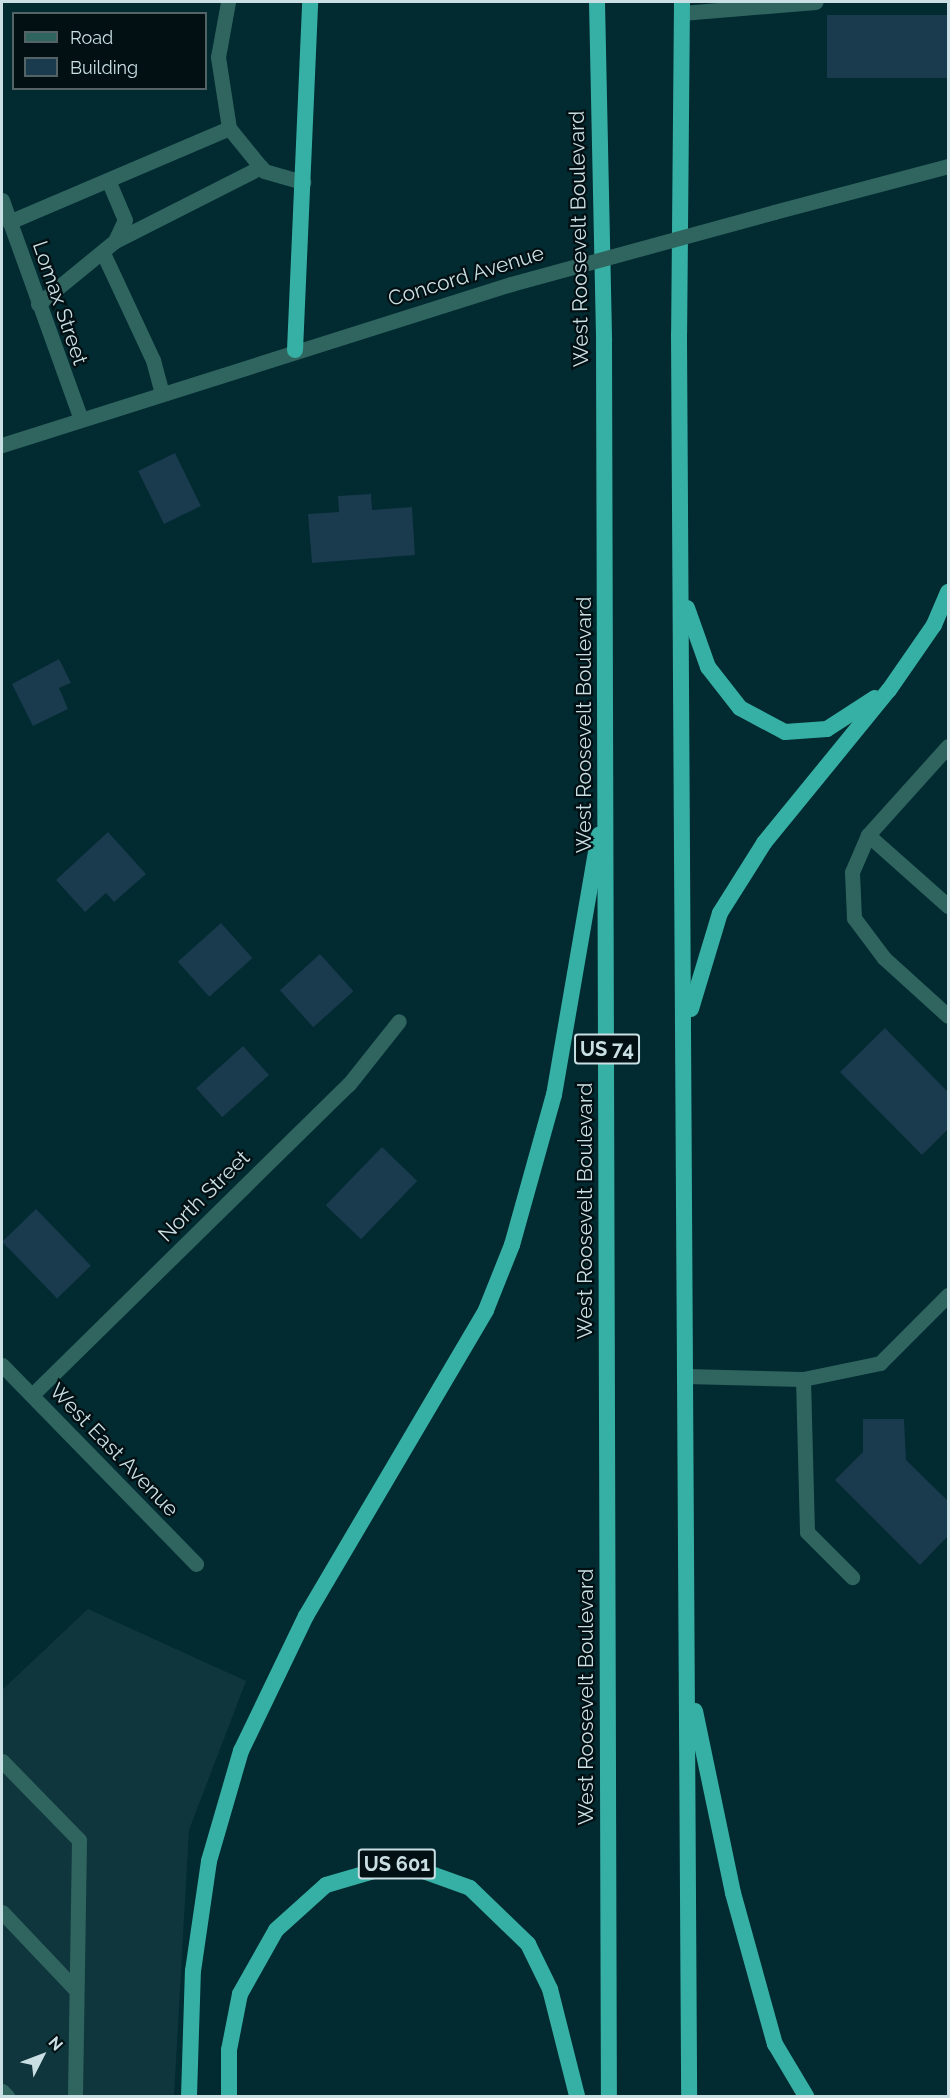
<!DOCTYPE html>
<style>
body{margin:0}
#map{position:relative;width:950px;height:2098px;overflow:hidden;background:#012a31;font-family:Raleway,sans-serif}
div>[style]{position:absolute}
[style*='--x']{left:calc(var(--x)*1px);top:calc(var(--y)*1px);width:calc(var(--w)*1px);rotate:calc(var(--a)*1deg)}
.built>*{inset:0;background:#10363d}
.building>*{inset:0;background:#1a3a4d;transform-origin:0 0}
.service>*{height:15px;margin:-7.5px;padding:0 7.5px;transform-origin:7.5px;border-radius:7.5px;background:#30655f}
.minor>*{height:15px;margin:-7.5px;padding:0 7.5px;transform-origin:7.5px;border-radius:7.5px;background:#30655f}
.tertiary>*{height:15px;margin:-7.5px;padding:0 7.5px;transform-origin:7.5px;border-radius:7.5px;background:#30655f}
.trunk>*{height:16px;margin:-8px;padding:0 8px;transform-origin:8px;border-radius:8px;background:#36b0a4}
.tertiary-bridge>*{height:15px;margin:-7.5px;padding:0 7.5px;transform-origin:7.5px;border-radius:7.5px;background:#30655f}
span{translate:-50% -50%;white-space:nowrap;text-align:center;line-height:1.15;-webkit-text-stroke:4.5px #031013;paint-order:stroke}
.shield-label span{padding:2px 4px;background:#031013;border:2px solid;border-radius:4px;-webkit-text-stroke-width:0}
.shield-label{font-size:20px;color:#cadfe3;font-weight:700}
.street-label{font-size:21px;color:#cadfe3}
.frame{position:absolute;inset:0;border:3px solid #cadfe3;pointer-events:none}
.legend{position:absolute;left:12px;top:12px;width:195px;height:78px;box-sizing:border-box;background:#031013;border:2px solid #536366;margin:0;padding:8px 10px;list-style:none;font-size:18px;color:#cadfe3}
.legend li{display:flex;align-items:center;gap:12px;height:30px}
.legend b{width:30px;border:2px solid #536366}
.north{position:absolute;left:12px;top:2026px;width:60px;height:60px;-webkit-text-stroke:4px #031013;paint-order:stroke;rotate:48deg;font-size:16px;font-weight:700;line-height:24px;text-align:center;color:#cadfe3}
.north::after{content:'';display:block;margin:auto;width:21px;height:27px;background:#cadfe3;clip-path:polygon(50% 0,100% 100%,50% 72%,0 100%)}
</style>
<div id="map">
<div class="built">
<div style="clip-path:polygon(88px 1609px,246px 1681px,189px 1830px,174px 2096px,2px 2096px,2px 1690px)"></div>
</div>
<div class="building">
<div style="left:948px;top:15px;width:63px;height:121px;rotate:90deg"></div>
<div style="left:175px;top:453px;width:59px;height:41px;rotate:64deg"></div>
<div style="clip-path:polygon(371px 494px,372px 510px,412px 507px,415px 555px,312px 563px,308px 514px,339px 512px,338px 496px)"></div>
<div style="clip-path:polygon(59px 659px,71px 683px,59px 688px,68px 709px,33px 726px,12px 684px)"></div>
<div style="clip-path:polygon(108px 832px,146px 874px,114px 902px,106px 893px,85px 912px,56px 880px)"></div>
<div style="left:221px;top:923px;width:47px;height:58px;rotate:48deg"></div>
<div style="left:320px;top:954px;width:50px;height:54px;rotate:48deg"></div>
<div style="clip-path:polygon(885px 1028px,948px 1092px,948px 1129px,922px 1155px,840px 1072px)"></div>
<div style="left:243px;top:1046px;width:39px;height:63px;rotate:48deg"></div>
<div style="left:382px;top:1147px;width:49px;height:81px;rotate:44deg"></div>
<div style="left:36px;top:1209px;width:79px;height:47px;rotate:46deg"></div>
<div style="clip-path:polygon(863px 1419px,904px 1419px,906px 1460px,948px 1501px,948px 1536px,920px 1565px,835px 1480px,863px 1452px)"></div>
</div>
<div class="service">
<div style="--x:228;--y:2;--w:56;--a:100.3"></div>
<div style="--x:218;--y:57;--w:72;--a:81.2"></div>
<div style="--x:229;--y:128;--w:55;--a:50.9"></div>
<div style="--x:264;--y:171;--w:41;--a:15.8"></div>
<div style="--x:682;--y:13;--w:134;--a:-4.7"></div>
<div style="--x:9;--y:222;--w:239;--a:-23.1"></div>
<div style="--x:115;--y:241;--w:164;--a:-26.9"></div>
<div style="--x:103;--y:253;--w:118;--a:65"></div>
<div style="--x:153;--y:360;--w:34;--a:75"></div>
<div style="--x:38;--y:304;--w:99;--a:-39.3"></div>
<div style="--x:115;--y:241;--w:23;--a:-65"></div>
<div style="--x:125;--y:220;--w:43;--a:-113"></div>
<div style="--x:948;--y:746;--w:120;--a:132"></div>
<div style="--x:868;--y:835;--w:107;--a:41.6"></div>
<div style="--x:868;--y:835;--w:40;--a:113.4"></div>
<div style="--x:852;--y:872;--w:46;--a:87.5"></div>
<div style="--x:854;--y:918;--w:50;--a:53.1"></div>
<div style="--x:884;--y:958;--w:86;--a:42.2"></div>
<div style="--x:686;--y:1376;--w:117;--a:1.5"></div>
<div style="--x:803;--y:1379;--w:153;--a:88.5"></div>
<div style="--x:807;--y:1532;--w:64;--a:45"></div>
<div style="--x:803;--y:1379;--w:79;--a:-11.7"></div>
<div style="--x:880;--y:1363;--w:96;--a:-45"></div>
<div style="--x:2;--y:1761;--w:110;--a:45.7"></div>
<div style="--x:79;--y:1840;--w:256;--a:90.9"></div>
<div style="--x:2;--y:1912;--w:108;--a:46.5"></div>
<div style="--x:2;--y:2091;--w:7;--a:45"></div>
</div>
<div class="minor">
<div style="--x:2;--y:200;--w:233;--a:70.2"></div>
<div style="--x:2;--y:1365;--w:278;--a:45.7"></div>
<div style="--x:32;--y:1395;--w:444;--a:-44.5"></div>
<div style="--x:349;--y:1084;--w:80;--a:-51.6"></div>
</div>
<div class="tertiary">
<div style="--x:774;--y:212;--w:180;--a:-14.8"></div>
<div style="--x:2;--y:445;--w:534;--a:-17.55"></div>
</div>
<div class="trunk">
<div style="--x:597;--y:2;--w:340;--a:88.8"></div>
<div style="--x:604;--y:342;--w:1754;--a:89.84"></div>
<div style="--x:682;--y:2;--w:332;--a:90.5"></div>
<div style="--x:679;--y:334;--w:1762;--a:89.67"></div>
<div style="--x:295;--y:350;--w:348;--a:-87.5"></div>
<div style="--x:687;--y:608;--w:63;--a:70.4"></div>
<div style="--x:708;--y:667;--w:52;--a:52"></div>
<div style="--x:740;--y:708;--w:51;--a:28.1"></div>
<div style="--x:785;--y:732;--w:42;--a:-4.1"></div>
<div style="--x:827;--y:729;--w:57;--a:-32.9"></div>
<div style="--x:691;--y:1009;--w:100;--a:-73.2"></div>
<div style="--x:720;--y:913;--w:83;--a:-57.8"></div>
<div style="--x:764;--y:843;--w:198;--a:-50.8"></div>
<div style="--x:889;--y:690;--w:79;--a:-55.3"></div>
<div style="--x:934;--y:625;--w:36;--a:-67"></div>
<div style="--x:695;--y:1711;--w:186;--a:78.2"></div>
<div style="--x:733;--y:1893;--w:157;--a:74.5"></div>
<div style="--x:775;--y:2044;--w:61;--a:59.2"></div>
<div style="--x:189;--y:2096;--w:125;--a:-88.2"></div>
<div style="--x:193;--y:1971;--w:111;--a:-81.7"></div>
<div style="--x:209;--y:1861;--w:115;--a:-73.8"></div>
<div style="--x:241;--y:1751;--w:150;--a:-64.3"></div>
<div style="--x:306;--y:1616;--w:355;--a:-59.5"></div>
<div style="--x:486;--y:1310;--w:70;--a:-68.2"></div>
<div style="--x:512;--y:1245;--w:156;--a:-74.4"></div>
<div style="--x:554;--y:1095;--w:264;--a:-80.2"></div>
<div style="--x:229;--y:2096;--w:46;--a:-90"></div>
<div style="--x:229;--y:2050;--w:57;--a:-78.9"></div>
<div style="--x:240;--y:1994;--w:73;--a:-60.6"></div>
<div style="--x:276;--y:1930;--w:67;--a:-42"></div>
<div style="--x:326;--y:1885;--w:78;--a:-16.3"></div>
<div style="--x:401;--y:1863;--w:73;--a:19.9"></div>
<div style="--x:470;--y:1888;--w:81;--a:44"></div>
<div style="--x:528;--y:1944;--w:50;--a:63.9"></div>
<div style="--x:550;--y:1989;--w:110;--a:75.8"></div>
</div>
<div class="tertiary-bridge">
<div style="--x:511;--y:284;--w:273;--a:-15.3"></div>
</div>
<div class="shield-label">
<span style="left:607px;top:1049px">US 74</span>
<span style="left:397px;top:1864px">US 601</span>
</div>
<div class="street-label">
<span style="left:579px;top:239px;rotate:-91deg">West Roosevelt Boulevard</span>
<span style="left:466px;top:276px;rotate:-17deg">Concord Avenue</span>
<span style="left:60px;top:303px;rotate:71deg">Lomax Street</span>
<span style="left:584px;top:725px;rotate:-90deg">West Roosevelt Boulevard</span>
<span style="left:204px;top:1196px;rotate:-45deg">North Street</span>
<span style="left:585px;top:1211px;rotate:-90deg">West Roosevelt Boulevard</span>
<span style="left:114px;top:1450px;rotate:46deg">West East Avenue</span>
<span style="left:586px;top:1697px;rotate:-90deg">West Roosevelt Boulevard</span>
</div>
<div class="frame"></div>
<ul class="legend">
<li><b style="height:8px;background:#30655f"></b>Road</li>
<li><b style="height:16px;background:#1a3a4d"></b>Building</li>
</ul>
<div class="north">N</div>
</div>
